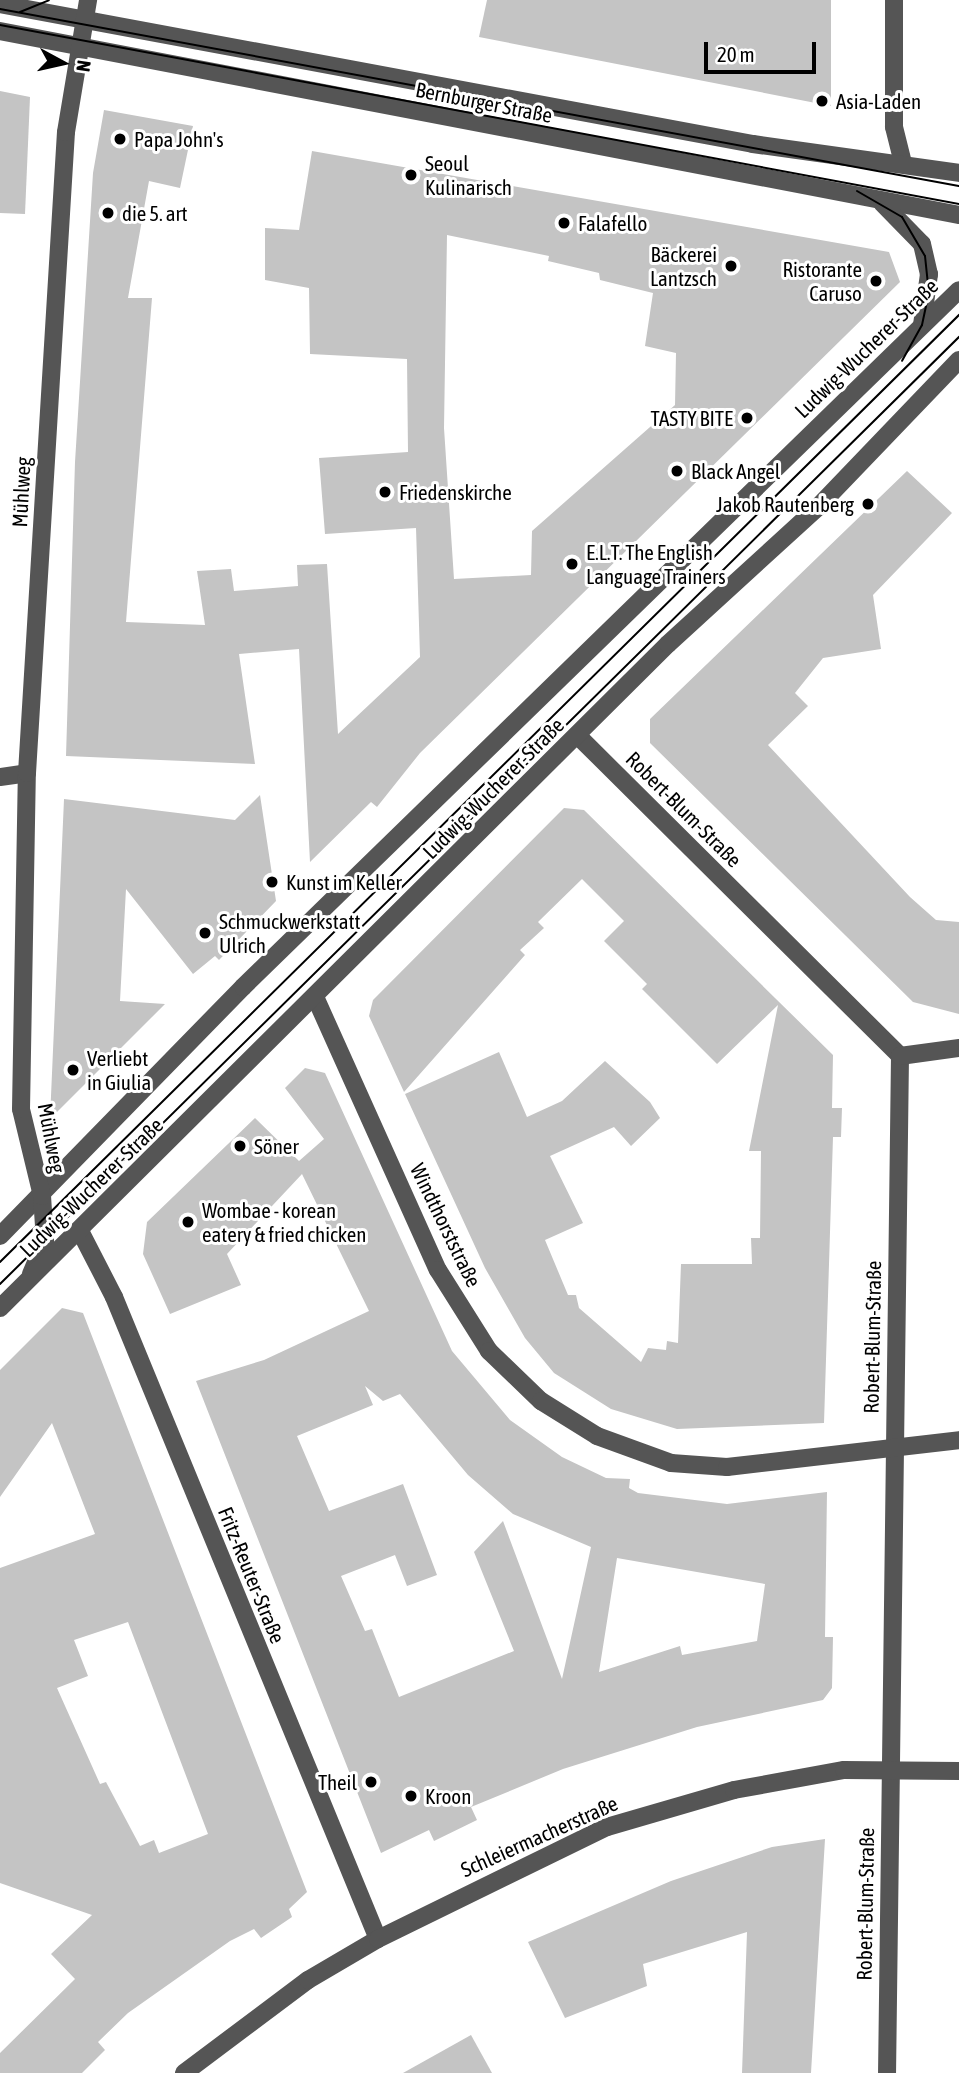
<!DOCTYPE html>
<meta charset="utf-8">
<style>
body{margin:0}
#map{position:relative;width:959px;height:2073px;overflow:hidden;background:#fff;font-family:"Asap Condensed",sans-serif}
div>[style]{position:absolute}
[style*='--x']{left:calc(var(--x)*1px);top:calc(var(--y)*1px);width:calc(var(--w)*1px);rotate:calc(var(--a)*1deg)}
.building>*{inset:0;background:#c4c4c4}
.minor>*{height:18px;margin:-9px;padding:0 9px;transform-origin:9px;border-radius:9px;background:#555}
.tram>*{height:2px;margin:-1px;padding:0 1px;transform-origin:1px;border-radius:1px;background:#000}
.dots>*{width:19px;height:19px;translate:-50% -50%;box-sizing:border-box;border:4px solid #fff;border-radius:50%}
span{translate:-50% -50%;white-space:nowrap;text-align:center;line-height:1.15;-webkit-text-stroke:6px #fff;paint-order:stroke}
.poi-label{font-size:21px;color:#000}
.left{translate:0 -50%;text-align:left}
.right{translate:-100% -50%;text-align:right}
.street-label{font-size:21px;color:#000}
.north{position:absolute;left:28px;top:28px;width:70px;height:70px;-webkit-text-stroke:5px #fff;paint-order:stroke;rotate:98deg;font-size:19px;font-weight:700;line-height:28px;text-align:center;color:#000}
.north::after{content:'';display:block;margin:auto;width:24px;height:32px;background:#000;clip-path:polygon(50% 0,100% 100%,50% 72%,0 100%)}
.scale{position:absolute;left:704px;top:42px;width:112px;height:32px;box-sizing:border-box;border:4px solid #000;border-top:0;padding-left:9px;font-size:21px;line-height:24px;white-space:nowrap;color:#000;-webkit-text-stroke:5px #fff;paint-order:stroke}
</style>
<div id="map">
<div class="building">
<div style="clip-path:polygon(487px 0,831px 0,831px 106px,479px 37px)"></div>
<div style="clip-path:polygon(0 91px,30px 97px,25px 214px,0 213px)"></div>
<div style="clip-path:polygon(evenodd,104px 110px,193px 126px,180px 188px,149px 181px,128px 298px,152px 298px,126px 622px,205px 625px,197px 571px,231px 569px,234px 591px,298px 586px,297px 565px,327px 564px,338px 734px,420px 657px,416px 528px,325px 534px,319px 458px,408px 452px,407px 359px,310px 354px,309px 288px,265px 280px,265px 228px,299px 230px,312px 151px,889px 252px,900px 282px,420px 753px,377px 807px,371px 802px,310px 862px,299px 649px,239px 654px,255px 764px,66px 756px,75px 462px,93px 173px,104px 110px,447px 235px,549px 256px,548px 261px,599px 273px,600px 280px,653px 293px,645px 346px,676px 353px,675px 405px,532px 531px,531px 575px,454px 579px,444px 428px,447px 235px)"></div>
<div style="clip-path:polygon(907px 471px,952px 513px,873px 595px,881px 649px,823px 658px,795px 693px,808px 706px,768px 745px,910px 897px,936px 920px,959px 922px,959px 1014px,913px 1002px,650px 743px,650px 719px)"></div>
<div style="clip-path:polygon(260px 795px,276px 901px,219px 960px,215px 956px,193px 974px,126px 889px,120px 1001px,165px 1004px,50px 1119px,64px 799px,235px 820px)"></div>
<div style="clip-path:polygon(564px 808px,584px 810px,833px 1055px,832px 1108px,842px 1108px,841px 1137px,833px 1137px,824px 1423px,677px 1429px,611px 1409px,554px 1373px,525px 1338px,485px 1268px,405px 1094px,499px 1052px,527px 1117px,562px 1101px,605px 1061px,650px 1102px,660px 1118px,631px 1146px,614px 1127px,550px 1156px,583px 1223px,545px 1240px,568px 1295px,576px 1295px,579px 1308px,641px 1362px,648px 1348px,666px 1350px,667px 1341px,678px 1343px,681px 1264px,752px 1264px,751px 1238px,760px 1238px,761px 1151px,749px 1151px,778px 1005px,717px 1064px,642px 989px,647px 984px,604px 941px,624px 921px,582px 879px,538px 922px,544px 928px,520px 950px,525px 955px,404px 1092px,369px 1016px,373px 1000px)"></div>
<div style="clip-path:polygon(evenodd,305px 1068px,325px 1073px,452px 1351px,510px 1420px,562px 1457px,606px 1478px,630px 1479px,629px 1488px,638px 1493px,727px 1504px,827px 1492px,825px 1637px,833px 1637px,832px 1688px,823px 1700px,697px 1727px,563px 1769px,471px 1807px,477px 1820px,434px 1841px,429px 1830px,381px 1853px,196px 1381px,264px 1360px,369px 1311px,302px 1174px,227px 1254px,241px 1285px,170px 1314px,143px 1254px,147px 1222px,255px 1118px,299px 1161px,324px 1139px,285px 1088px,305px 1068px,365px 1386px,383px 1401px,400px 1394px,468px 1475px,513px 1514px,591px 1547px,562px 1679px,503px 1521px,474px 1552px,514px 1651px,399px 1697px,372px 1629px,365px 1631px,341px 1576px,395px 1555px,407px 1586px,437px 1575px,403px 1484px,329px 1511px,297px 1436px,373px 1405px,365px 1386px,305px 1068px,617px 1558px,765px 1584px,757px 1641px,682px 1655px,680px 1646px,599px 1672px,617px 1558px)"></div>
<div style="clip-path:polygon(evenodd,62px 1308px,83px 1313px,307px 1892px,289px 1909px,292px 1917px,261px 1938px,254px 1929px,230px 1941px,128px 2013px,98px 2042px,105px 2050px,82px 2073px,0 2073px,0 2053px,75px 1979px,51px 1954px,92px 1915px,0 1883px,0 1568px,95px 1534px,52px 1423px,0 1497px,0 1370px,62px 1308px,128px 1622px,208px 1834px,159px 1853px,154px 1840px,140px 1846px,106px 1782px,100px 1784px,57px 1688px,88px 1676px,74px 1640px,128px 1622px)"></div>
<div style="clip-path:polygon(825px 1839px,811px 2073px,742px 2073px,747px 1932px,643px 1964px,647px 1986px,565px 2018px,528px 1942px,671px 1881px,772px 1847px)"></div>
<div style="clip-path:polygon(471px 2035px,492px 2073px,403px 2073px)"></div>
</div>
<div class="minor">
<div style="--x:894;--y:0;--w:127;--a:90"></div>
<div style="--x:894;--y:127;--w:36;--a:76"></div>
<div style="--x:0;--y:4;--w:766;--a:10.53"></div>
<div style="--x:753;--y:144;--w:208;--a:8"></div>
<div style="--x:0;--y:31;--w:976;--a:10.86"></div>
<div style="--x:882;--y:203;--w:57;--a:45.7"></div>
<div style="--x:922;--y:244;--w:31;--a:77"></div>
<div style="--x:929;--y:274;--w:51;--a:97.8"></div>
<div style="--x:578;--y:736;--w:454;--a:44.8"></div>
<div style="--x:900;--y:1056;--w:1017;--a:90.73"></div>
<div style="--x:0;--y:777;--w:27;--a:-8"></div>
<div style="--x:316;--y:999;--w:297;--a:65.8"></div>
<div style="--x:438;--y:1270;--w:96;--a:57.8"></div>
<div style="--x:489;--y:1351;--w:72;--a:43.9"></div>
<div style="--x:541;--y:1401;--w:66;--a:32"></div>
<div style="--x:597;--y:1436;--w:79;--a:20"></div>
<div style="--x:671;--y:1463;--w:56;--a:4.1"></div>
<div style="--x:727;--y:1467;--w:234;--a:-6.6"></div>
<div style="--x:900;--y:1056;--w:60;--a:-7.7"></div>
<div style="--x:80;--y:1231;--w:74;--a:62.7"></div>
<div style="--x:114;--y:1297;--w:694;--a:67.65"></div>
<div style="--x:0;--y:1236;--w:348;--a:-45.7"></div>
<div style="--x:243;--y:987;--w:999;--a:-44.23"></div>
<div style="--x:31;--y:1274;--w:36;--a:-67"></div>
<div style="--x:45;--y:1241;--w:45;--a:-93.8"></div>
<div style="--x:42;--y:1196;--w:89;--a:-103.6"></div>
<div style="--x:21;--y:1109;--w:336;--a:-89"></div>
<div style="--x:27;--y:773;--w:642;--a:-86.52"></div>
<div style="--x:66;--y:132;--w:134;--a:-80.5"></div>
<div style="--x:0;--y:1308;--w:942;--a:-44.83"></div>
<div style="--x:668;--y:644;--w:202;--a:-42.4"></div>
<div style="--x:817;--y:508;--w:205;--a:-46.2"></div>
<div style="--x:184;--y:2073;--w:155;--a:-36.9"></div>
<div style="--x:308;--y:1980;--w:81;--a:-30.4"></div>
<div style="--x:378;--y:1939;--w:255;--a:-26.1"></div>
<div style="--x:607;--y:1827;--w:132;--a:-16.2"></div>
<div style="--x:734;--y:1790;--w:112;--a:-10.3"></div>
<div style="--x:844;--y:1770;--w:115;--a:0.5"></div>
</div>
<div class="tram">
<div style="--x:0;--y:9;--w:975;--a:10.46"></div>
<div style="--x:20;--y:12;--w:31;--a:-22"></div>
<div style="--x:0;--y:25;--w:976;--a:10.57"></div>
<div style="--x:857;--y:191;--w:52;--a:30"></div>
<div style="--x:902;--y:217;--w:45;--a:59.5"></div>
<div style="--x:925;--y:256;--w:36;--a:84"></div>
<div style="--x:929;--y:292;--w:34;--a:102"></div>
<div style="--x:922;--y:325;--w:41;--a:119.1"></div>
<div style="--x:0;--y:1262;--w:1348;--a:-44.64"></div>
<div style="--x:0;--y:1284;--w:1348;--a:-44.64"></div>
</div>
<div class="dots">
<div style="left:822px;top:101px;background:#000"></div>
<div style="left:120px;top:139px;background:#000"></div>
<div style="left:411px;top:175px;background:#000"></div>
<div style="left:108px;top:213px;background:#000"></div>
<div style="left:564px;top:223px;background:#000"></div>
<div style="left:731px;top:266px;background:#000"></div>
<div style="left:876px;top:281px;background:#000"></div>
<div style="left:747px;top:418px;background:#000"></div>
<div style="left:677px;top:471px;background:#000"></div>
<div style="left:385px;top:492px;background:#000"></div>
<div style="left:868px;top:504px;background:#000"></div>
<div style="left:572px;top:564px;background:#000"></div>
<div style="left:272px;top:882px;background:#000"></div>
<div style="left:205px;top:933px;background:#000"></div>
<div style="left:73px;top:1070px;background:#000"></div>
<div style="left:240px;top:1146px;background:#000"></div>
<div style="left:188px;top:1222px;background:#000"></div>
<div style="left:371px;top:1782px;background:#000"></div>
<div style="left:411px;top:1796px;background:#000"></div>
</div>
<div class="poi-label">
<span class="left" style="left:836px;top:101px">Asia-Laden</span>
<span class="left" style="left:134px;top:139px">Papa John's</span>
<span class="left" style="left:425px;top:175px">Seoul<br>Kulinarisch</span>
<span class="left" style="left:122px;top:213px">die 5. art</span>
<span class="left" style="left:578px;top:223px">Falafello</span>
<span class="right" style="left:717px;top:266px">Bäckerei<br>Lantzsch</span>
<span class="right" style="left:862px;top:281px">Ristorante<br>Caruso</span>
<span class="right" style="left:733px;top:418px">TASTY BITE</span>
<span class="left" style="left:691px;top:471px">Black Angel</span>
<span class="left" style="left:399px;top:492px">Friedenskirche</span>
<span class="right" style="left:854px;top:504px">Jakob Rautenberg</span>
<span class="left" style="left:586px;top:564px">E.L.T. The English<br>Language Trainers</span>
<span class="left" style="left:286px;top:882px">Kunst im Keller</span>
<span class="left" style="left:219px;top:933px">Schmuckwerkstatt<br>Ulrich</span>
<span class="left" style="left:87px;top:1070px">Verliebt<br>in Giulia</span>
<span class="left" style="left:254px;top:1146px">Söner</span>
<span class="left" style="left:202px;top:1222px">Wombae - korean<br>eatery &amp; fried chicken</span>
<span class="right" style="left:357px;top:1782px">Theil</span>
<span class="left" style="left:425px;top:1796px">Kroon</span>
</div>
<div class="street-label">
<span style="left:484px;top:102px;rotate:11deg">Bernburger Straße</span>
<span style="left:866px;top:348px;rotate:-44deg">Ludwig-Wucherer-Straße</span>
<span style="left:21px;top:492px;rotate:-87deg">Mühlweg</span>
<span style="left:493px;top:788px;rotate:-45deg">Ludwig-Wucherer-Straße</span>
<span style="left:684px;top:809px;rotate:45deg">Robert-Blum-Straße</span>
<span style="left:52px;top:1138px;rotate:79deg">Mühlweg</span>
<span style="left:91px;top:1187px;rotate:-44deg">Ludwig-Wucherer-Straße</span>
<span style="left:446px;top:1225px;rotate:64deg">Windthorststraße</span>
<span style="left:872px;top:1337px;rotate:-89deg">Robert-Blum-Straße</span>
<span style="left:252px;top:1575px;rotate:68deg">Fritz-Reuter-Straße</span>
<span style="left:539px;top:1836px;rotate:-24deg">Schleiermacherstraße</span>
<span style="left:865px;top:1904px;rotate:-89deg">Robert-Blum-Straße</span>
</div>
<div class="north">N</div>
<div class="scale">20 m</div>
</div>
